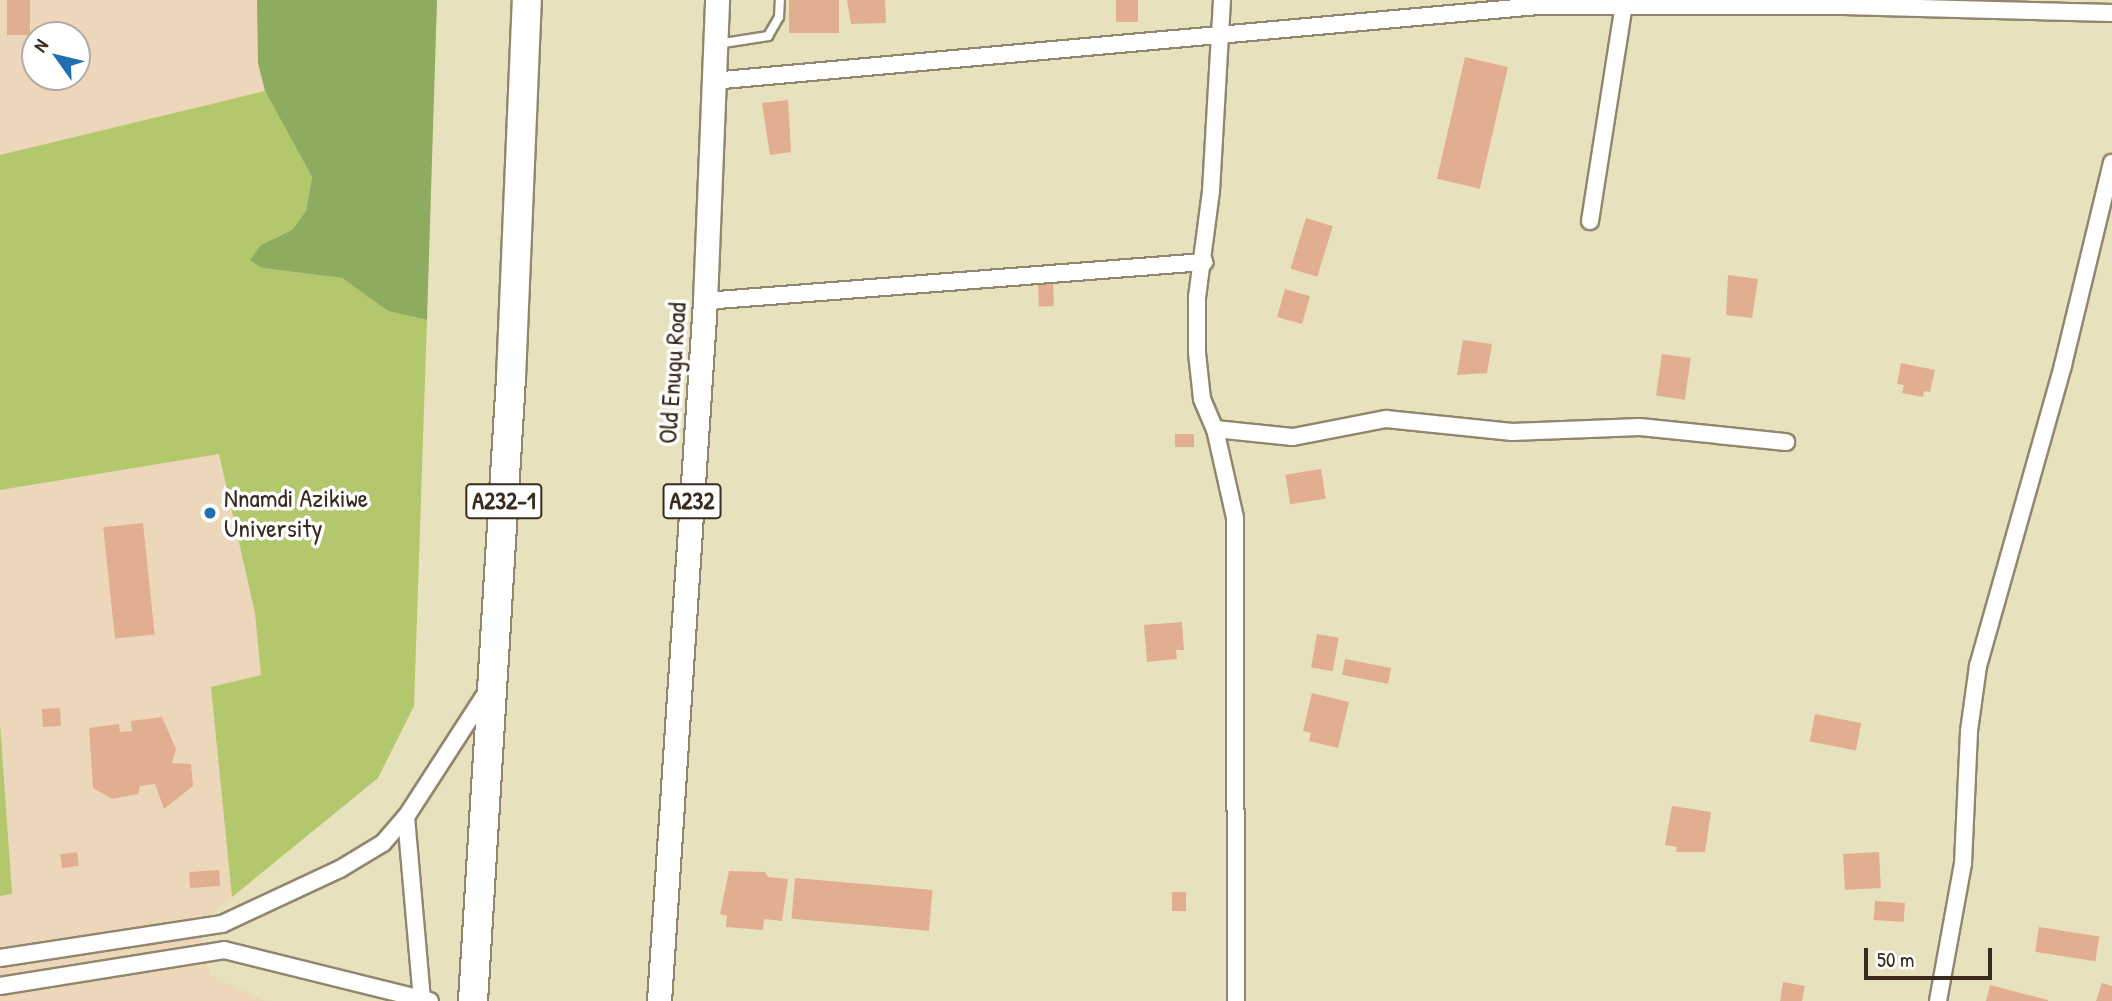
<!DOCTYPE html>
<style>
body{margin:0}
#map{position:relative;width:2112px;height:1001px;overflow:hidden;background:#e8e1be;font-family:"Patrick Hand",sans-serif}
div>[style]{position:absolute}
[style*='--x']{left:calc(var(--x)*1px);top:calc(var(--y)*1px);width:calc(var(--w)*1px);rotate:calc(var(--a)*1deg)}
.built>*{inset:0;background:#ecd7ba}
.green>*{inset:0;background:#b3c86c}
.forest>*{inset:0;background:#8eac60}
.building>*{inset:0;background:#e1af8f;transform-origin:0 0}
.roads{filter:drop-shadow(2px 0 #92866e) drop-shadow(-2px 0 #92866e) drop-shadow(0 2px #92866e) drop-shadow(0 -2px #92866e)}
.lane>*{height:8px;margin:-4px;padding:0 4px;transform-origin:4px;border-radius:4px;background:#fff}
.street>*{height:16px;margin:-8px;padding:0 8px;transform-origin:8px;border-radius:8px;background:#fff}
.primary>*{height:23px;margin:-11.5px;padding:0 11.5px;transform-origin:11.5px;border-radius:11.5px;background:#fff}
.highway>*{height:28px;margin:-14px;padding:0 14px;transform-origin:14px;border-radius:14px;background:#fff}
.dots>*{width:19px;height:19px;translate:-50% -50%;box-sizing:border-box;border:4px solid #fff;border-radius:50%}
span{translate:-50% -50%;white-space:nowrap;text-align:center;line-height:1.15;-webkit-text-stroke:7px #fff;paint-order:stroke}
.shield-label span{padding:2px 5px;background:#fff;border:2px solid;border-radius:5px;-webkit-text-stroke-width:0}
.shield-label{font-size:24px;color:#3b2a1e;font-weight:700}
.street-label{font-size:26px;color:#3b2a1e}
.poi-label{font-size:26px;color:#3b2a1e}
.left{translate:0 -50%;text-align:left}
.north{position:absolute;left:21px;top:21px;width:70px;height:70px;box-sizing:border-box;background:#fff;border:2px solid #b1aaa5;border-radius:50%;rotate:304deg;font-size:19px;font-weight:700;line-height:28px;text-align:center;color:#3b2a1e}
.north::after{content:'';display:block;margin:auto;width:24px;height:32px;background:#1f6fb2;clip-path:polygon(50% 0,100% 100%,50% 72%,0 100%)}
.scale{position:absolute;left:1864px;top:948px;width:128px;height:32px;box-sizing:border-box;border:4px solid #3b2a1e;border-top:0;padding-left:9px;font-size:21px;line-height:24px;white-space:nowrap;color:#3b2a1e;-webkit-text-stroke:5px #fff;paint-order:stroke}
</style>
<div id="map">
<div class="built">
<div style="clip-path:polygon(evenodd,0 0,437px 0,414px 706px,378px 778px,213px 913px,197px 918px,210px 975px,265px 1001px,0 1001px,0 0,35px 35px,77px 35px,77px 77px,35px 77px,35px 35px)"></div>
</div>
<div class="green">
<div style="clip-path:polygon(265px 91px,312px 177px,306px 211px,292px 230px,261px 245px,262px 268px,342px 278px,388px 311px,427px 320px,414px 706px,378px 778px,232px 897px,211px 687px,261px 675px,255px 613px,219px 454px,0 490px,0 155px)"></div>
<div style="clip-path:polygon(0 723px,12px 894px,0 896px)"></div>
</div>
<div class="forest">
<div style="clip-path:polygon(257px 0,437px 0,427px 320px,388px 311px,342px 278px,262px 268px,250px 260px,261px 245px,292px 230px,306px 211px,312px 177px,265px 91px,258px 63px)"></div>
</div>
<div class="building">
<div style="left:7px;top:0;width:23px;height:35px"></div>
<div style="left:789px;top:0;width:50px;height:33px"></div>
<div style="clip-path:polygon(847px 0,885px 0,886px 23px,851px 24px)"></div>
<div style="left:1116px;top:0;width:22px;height:22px"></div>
<div style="left:1465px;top:57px;width:44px;height:125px;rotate:13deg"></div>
<div style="clip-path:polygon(788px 100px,791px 152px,770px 155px,762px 103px)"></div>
<div style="left:1306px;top:218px;width:28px;height:53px;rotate:17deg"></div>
<div style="clip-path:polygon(1728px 275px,1758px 279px,1752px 318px,1726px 315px)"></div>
<div style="left:1053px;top:281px;width:25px;height:15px;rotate:88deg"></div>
<div style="left:1285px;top:289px;width:26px;height:29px;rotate:16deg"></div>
<div style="clip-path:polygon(1463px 340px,1492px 344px,1487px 373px,1457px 375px)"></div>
<div style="left:1662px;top:354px;width:29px;height:42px;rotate:8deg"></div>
<div style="clip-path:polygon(1901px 363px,1935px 370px,1930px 392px,1924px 391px,1923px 397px,1902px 393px,1904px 385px,1897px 384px)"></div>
<div style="left:1175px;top:434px;width:19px;height:13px"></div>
<div style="left:1321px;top:469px;width:30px;height:36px;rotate:81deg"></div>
<div style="left:143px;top:523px;width:112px;height:40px;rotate:84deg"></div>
<div style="clip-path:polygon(1182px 622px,1184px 650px,1176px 650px,1177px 659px,1147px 662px,1144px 625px)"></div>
<div style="left:1317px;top:634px;width:22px;height:34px;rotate:10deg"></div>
<div style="left:1345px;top:659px;width:47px;height:16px;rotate:11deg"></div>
<div style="clip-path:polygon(1312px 693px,1349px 702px,1338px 748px,1309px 741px,1311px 733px,1303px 731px)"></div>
<div style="left:60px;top:708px;width:18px;height:18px;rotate:87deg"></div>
<div style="left:1815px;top:714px;width:47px;height:28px;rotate:11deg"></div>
<div style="clip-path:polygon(162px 717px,176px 749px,172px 763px,191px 764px,193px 786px,164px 809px,155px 784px,140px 786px,138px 794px,112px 799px,93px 788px,89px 728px,119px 724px,120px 732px,132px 731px,131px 721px)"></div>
<div style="clip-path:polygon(1672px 806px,1711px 812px,1705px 852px,1676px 852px,1677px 847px,1665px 845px)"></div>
<div style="left:77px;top:852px;width:14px;height:17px;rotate:82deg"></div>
<div style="left:1879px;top:852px;width:36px;height:36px;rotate:87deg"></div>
<div style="left:219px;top:870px;width:16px;height:30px;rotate:86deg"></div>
<div style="clip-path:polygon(729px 871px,765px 872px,768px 877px,788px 879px,782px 921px,764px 919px,763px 930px,726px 927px,727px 916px,720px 914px)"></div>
<div style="left:795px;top:878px;width:138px;height:41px;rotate:5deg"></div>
<div style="left:1172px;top:892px;width:14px;height:19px"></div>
<div style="left:1875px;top:901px;width:30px;height:19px;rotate:4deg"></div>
<div style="left:2039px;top:927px;width:61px;height:25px;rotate:9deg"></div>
<div style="clip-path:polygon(1783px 982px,1805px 986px,1802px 1001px,1780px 1001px)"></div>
<div style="clip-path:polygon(2102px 983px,2112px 986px,2112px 1001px,2096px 1001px)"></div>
<div style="clip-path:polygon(1990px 985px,2048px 1000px,2048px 1001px,1986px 1001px)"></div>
</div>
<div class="roads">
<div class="lane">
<div style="--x:717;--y:44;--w:52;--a:-8.9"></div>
<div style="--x:768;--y:36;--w:22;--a:-60"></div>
<div style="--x:779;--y:17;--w:17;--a:-87"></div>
</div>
<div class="street">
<div style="--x:1222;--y:0;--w:191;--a:93.3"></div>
<div style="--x:1211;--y:191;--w:107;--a:97.5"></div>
<div style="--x:1197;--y:297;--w:56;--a:90"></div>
<div style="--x:1197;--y:353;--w:46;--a:83.8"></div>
<div style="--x:1202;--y:399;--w:33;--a:67"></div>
<div style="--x:1215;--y:429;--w:91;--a:77.3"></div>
<div style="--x:1235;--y:518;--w:483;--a:89.9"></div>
<div style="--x:712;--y:81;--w:829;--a:-5.19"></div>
<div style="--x:1538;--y:6;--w:305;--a:0"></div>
<div style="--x:1843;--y:6;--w:269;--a:1.5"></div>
<div style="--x:1590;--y:221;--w:219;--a:-81.1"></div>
<div style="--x:705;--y:301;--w:501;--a:-4.47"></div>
<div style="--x:1215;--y:429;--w:78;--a:5.9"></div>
<div style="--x:1293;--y:437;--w:95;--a:-11"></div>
<div style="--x:1386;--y:419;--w:127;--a:5.9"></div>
<div style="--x:1512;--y:432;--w:128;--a:-2.2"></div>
<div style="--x:1640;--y:427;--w:147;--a:5.9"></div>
<div style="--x:406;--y:817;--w:183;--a:85"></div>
<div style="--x:0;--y:958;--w:225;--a:-8.7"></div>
<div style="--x:222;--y:924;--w:130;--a:-25"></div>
<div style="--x:340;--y:869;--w:50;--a:-31.2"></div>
<div style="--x:383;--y:843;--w:35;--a:-49"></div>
<div style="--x:406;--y:817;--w:149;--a:-57.1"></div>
<div style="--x:0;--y:986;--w:227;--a:-9.1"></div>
<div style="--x:224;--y:950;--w:212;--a:13.9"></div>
<div style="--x:1938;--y:1001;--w:139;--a:-79.7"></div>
<div style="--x:1963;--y:864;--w:133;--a:-87.4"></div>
<div style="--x:1969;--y:731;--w:66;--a:-82.1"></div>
<div style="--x:1978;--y:666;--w:313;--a:-74.2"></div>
<div style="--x:2063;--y:365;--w:208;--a:-76.4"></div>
</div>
<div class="primary">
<div style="--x:659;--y:1001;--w:702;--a:-86.24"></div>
<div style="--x:705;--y:301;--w:301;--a:-87.7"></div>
</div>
<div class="highway">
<div style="--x:473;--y:1001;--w:624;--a:-86.51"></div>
<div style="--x:511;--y:378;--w:378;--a:-87.6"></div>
</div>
</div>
<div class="dots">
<div style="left:210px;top:513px;background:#1f6fb2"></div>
</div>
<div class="shield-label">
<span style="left:504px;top:501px">A232-1</span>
<span style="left:692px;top:501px">A232</span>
</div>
<div class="street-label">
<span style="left:672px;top:373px;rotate:-86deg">Old Enugu Road</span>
</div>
<div class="poi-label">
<span class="left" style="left:224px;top:513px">Nnamdi Azikiwe<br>University</span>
</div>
<div class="north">N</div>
<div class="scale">50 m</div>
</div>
